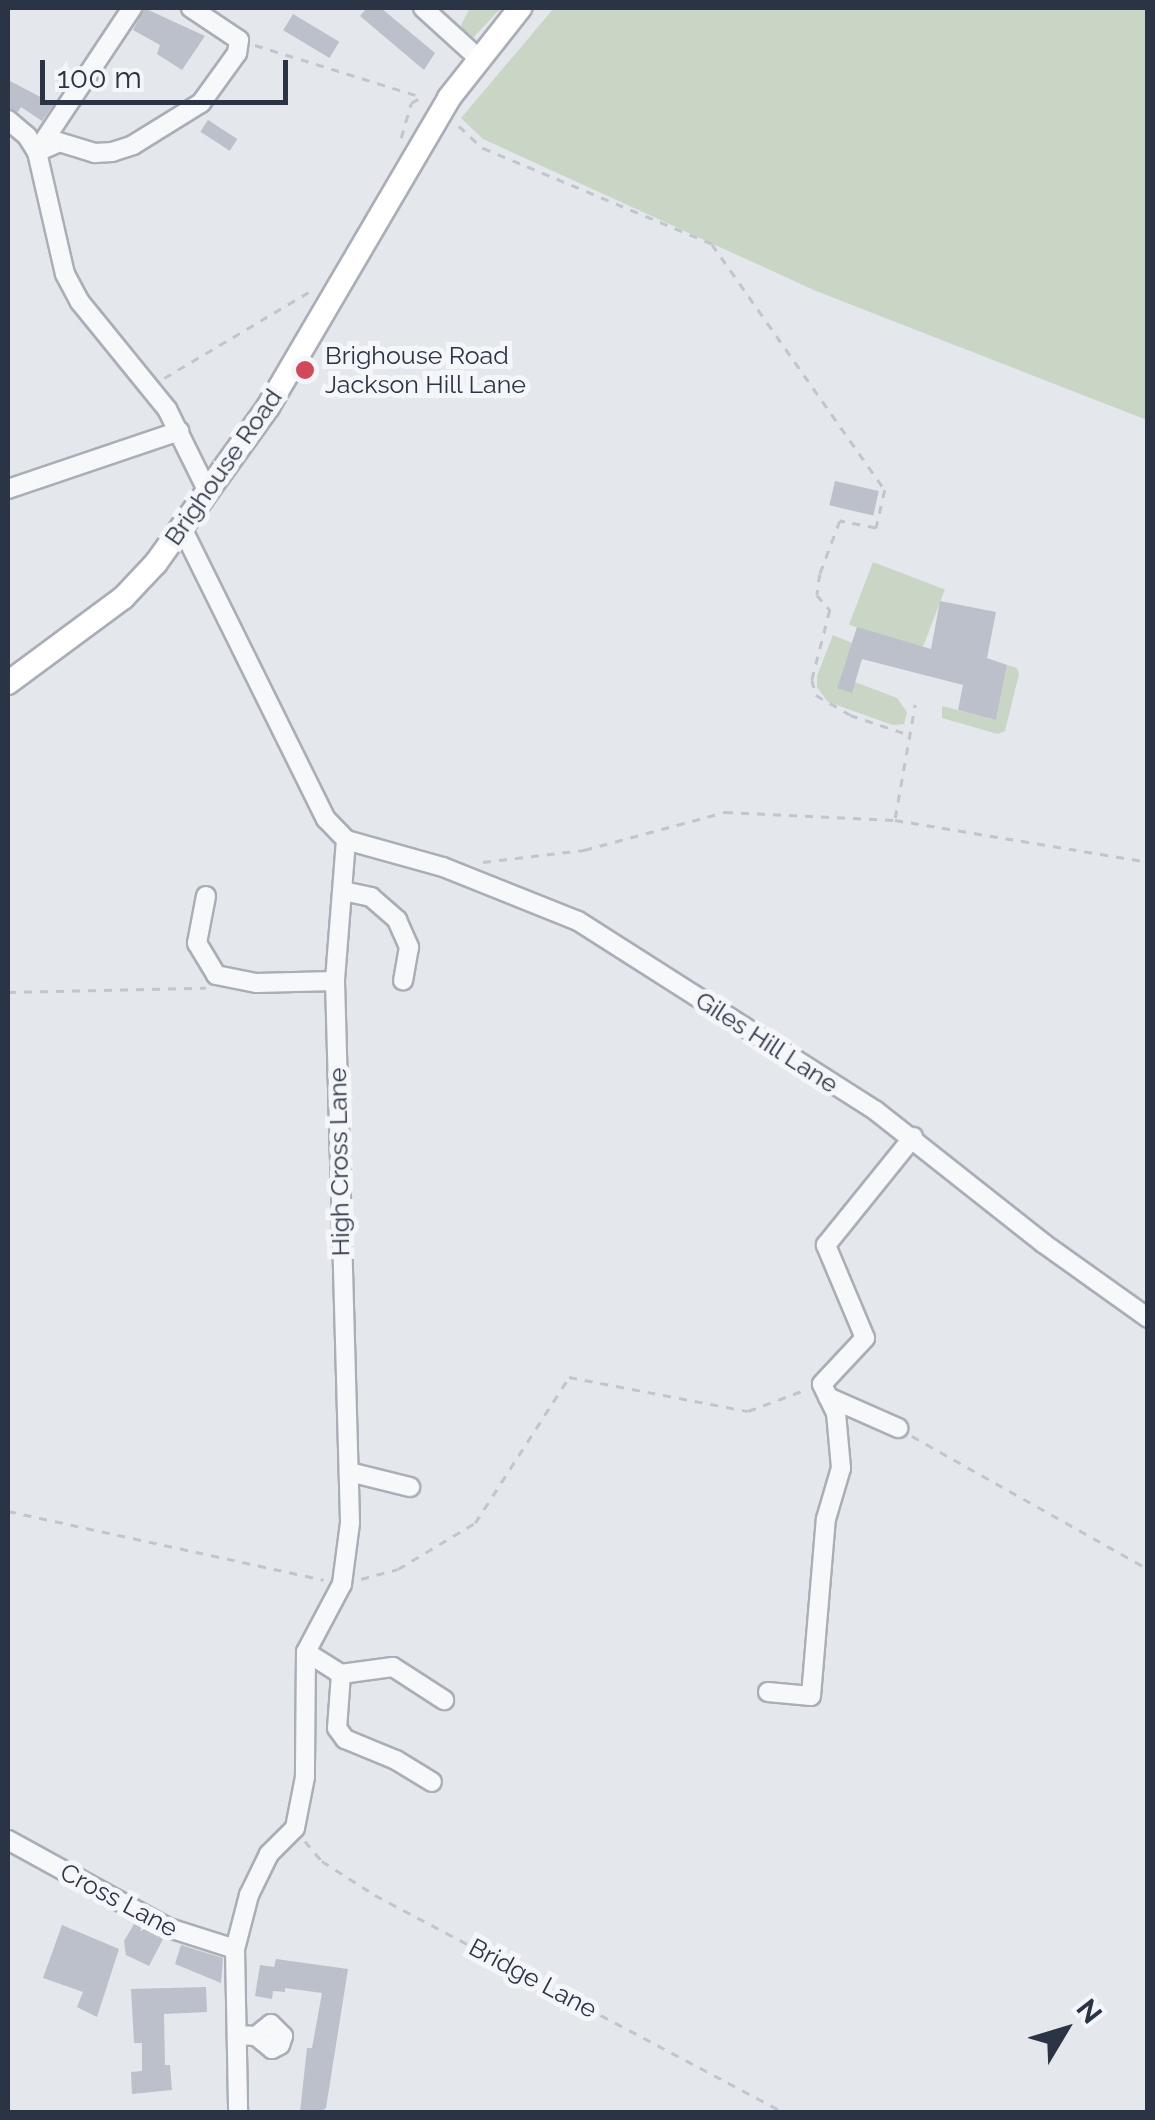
<!DOCTYPE html>
<style>
body{margin:0}
#map{position:relative;width:1155px;height:2120px;overflow:hidden;background:#e4e7ec;font-family:Raleway,sans-serif}
div>[style]{position:absolute}
[style*='--x']{left:calc(var(--x)*1px);top:calc(var(--y)*1px);width:calc(var(--w)*1px);rotate:calc(var(--a)*1deg)}
.green>*{inset:0;background:#c9d6c5;transform-origin:0 0}
.building>*{inset:0;background:#bbc0ca;transform-origin:0 0}
.path>*{height:2.5px;margin-top:-1.25px;transform-origin:0;background:repeating-linear-gradient(90deg,#c2c5cb 0 8px,transparent 0 16px)}
.roads{filter:drop-shadow(2px 0 #a9aeb7) drop-shadow(-2px 0 #a9aeb7) drop-shadow(0 2px #a9aeb7) drop-shadow(0 -2px #a9aeb7)}
.minor>*{height:18px;margin:-9px;padding:0 9px;transform-origin:9px;border-radius:9px;background:#f7f8fa}
.major>*{height:22px;margin:-11px;padding:0 11px;transform-origin:11px;border-radius:11px;background:#fff}
.dots>*{width:28px;height:28px;translate:-50% -50%;box-sizing:border-box;border:5px solid #f4f6f9;border-radius:50%}
span{translate:-50% -50%;white-space:nowrap;text-align:center;line-height:1.15;-webkit-text-stroke:10px #f4f6f9;paint-order:stroke}
.poi-label{font-size:25px;color:#2b3445}
.left{translate:0 -50%;text-align:left}
.street-label{font-size:25px;color:#2b3445}
.frame{position:absolute;inset:0;border:10px solid #2b3445;pointer-events:none}
.north{position:absolute;left:1015px;top:1980px;width:100px;height:100px;-webkit-text-stroke:8px #f4f6f9;paint-order:stroke;rotate:52deg;font-size:28px;font-weight:700;line-height:40px;text-align:center;color:#2b3445}
.north::after{content:'';display:block;margin:auto;width:35px;height:45px;background:#2b3445;clip-path:polygon(50% 0,100% 100%,50% 72%,0 100%)}
.scale{position:absolute;left:40px;top:60px;width:248px;height:45px;box-sizing:border-box;border:5px solid #2b3445;border-top:0;padding-left:12px;font-size:30px;line-height:35px;white-space:nowrap;color:#2b3445;-webkit-text-stroke:8px #f4f6f9;paint-order:stroke}
</style>
<div id="map">
<div class="green">
<div style="clip-path:polygon(470px 8px,501px 8px,472px 39px,462px 32px,461px 25px)"></div>
<div style="clip-path:polygon(554px 8px,1147px 8px,1147px 420px,816px 291px,483px 139px,461px 118px)"></div>
<div style="left:873px;top:562px;width:77px;height:67px;rotate:21deg"></div>
<div style="clip-path:polygon(833px 635px,852px 643px,837px 688px,855px 682px,897px 698px,907px 712px,904px 724px,893px 725px,828px 702px,817px 687px,817px 676px)"></div>
<div style="clip-path:polygon(1007px 665px,1017px 668px,1019px 674px,1005px 731px,998px 734px,942px 718px,942px 706px,996px 720px)"></div>
</div>
<div class="building">
<div style="clip-path:polygon(144px 8px,205px 36px,182px 70px,157px 54px,160px 45px,133px 30px)"></div>
<div style="clip-path:polygon(367px 8px,381px 8px,435px 53px,424px 70px,360px 16px)"></div>
<div style="left:293px;top:14px;width:54px;height:19px;rotate:31deg"></div>
<div style="clip-path:polygon(8px 80px,54px 104px,42px 121px,21px 107px,18px 112px,8px 108px)"></div>
<div style="left:208px;top:120px;width:35px;height:14px;rotate:33deg"></div>
<div style="left:835px;top:481px;width:45px;height:25px;rotate:13deg"></div>
<div style="clip-path:polygon(940px 601px,996px 612px,987px 658px,1007px 665px,996px 720px,958px 710px,963px 685px,862px 659px,852px 693px,837px 688px,857px 627px,931px 649px)"></div>
<div style="clip-path:polygon(134px 1924px,163px 1939px,149px 1966px,126px 1955px,124px 1941px)"></div>
<div style="clip-path:polygon(62px 1925px,119px 1949px,97px 2017px,77px 2007px,83px 1992px,43px 1978px)"></div>
<div style="clip-path:polygon(181px 1945px,223px 1958px,221px 1983px,175px 1964px)"></div>
<div style="clip-path:polygon(276px 1959px,348px 1969px,326px 2108px,321px 2112px,300px 2112px,307px 2048px,312px 2048px,322px 1993px,285px 1988px,285px 1992px,273px 1991px,272px 1999px,255px 1996px,260px 1965px,274px 1967px)"></div>
<div style="clip-path:polygon(206px 1987px,207px 2012px,164px 2014px,165px 2065px,170px 2065px,172px 2090px,132px 2094px,131px 2072px,142px 2071px,142px 2043px,134px 2043px,131px 1989px)"></div>
</div>
<div class="path">
<div style="--x:255;--y:45;--w:172;--a:17.3"></div>
<div style="--x:459;--y:126;--w:33;--a:43"></div>
<div style="--x:483;--y:148;--w:248;--a:22.7"></div>
<div style="--x:712;--y:244;--w:301;--a:54.9"></div>
<div style="--x:885;--y:490;--w:39;--a:103"></div>
<div style="--x:876;--y:528;--w:37;--a:-169"></div>
<div style="--x:840;--y:521;--w:57;--a:110.7"></div>
<div style="--x:820;--y:574;--w:21;--a:98"></div>
<div style="--x:817;--y:595;--w:20;--a:49"></div>
<div style="--x:830;--y:610;--w:72;--a:104.4"></div>
<div style="--x:812;--y:680;--w:16;--a:75"></div>
<div style="--x:816;--y:695;--w:39;--a:30"></div>
<div style="--x:850;--y:715;--w:63;--a:18.4"></div>
<div style="--x:401;--y:138;--w:36;--a:-74"></div>
<div style="--x:411;--y:103;--w:13;--a:-29"></div>
<div style="--x:164;--y:378;--w:172;--a:-30.7"></div>
<div style="--x:895;--y:818;--w:115;--a:-80"></div>
<div style="--x:483;--y:862;--w:102;--a:-6.8"></div>
<div style="--x:584;--y:850;--w:146;--a:-15.1"></div>
<div style="--x:725;--y:812;--w:170;--a:2.7"></div>
<div style="--x:895;--y:820;--w:256;--a:9.4"></div>
<div style="--x:8;--y:992;--w:198;--a:-1.2"></div>
<div style="--x:912;--y:1436;--w:271;--a:29.4"></div>
<div style="--x:8;--y:1511;--w:323;--a:12.3"></div>
<div style="--x:361;--y:1579;--w:38;--a:-15"></div>
<div style="--x:398;--y:1569;--w:90;--a:-30.9"></div>
<div style="--x:475;--y:1523;--w:174;--a:-57.2"></div>
<div style="--x:569;--y:1377;--w:182;--a:10.8"></div>
<div style="--x:748;--y:1411;--w:63;--a:-20.4"></div>
<div style="--x:305;--y:1841;--w:26;--a:50"></div>
<div style="--x:322;--y:1861;--w:63;--a:32.7"></div>
<div style="--x:375;--y:1895;--w:462;--a:28"></div>
</div>
<div class="roads">
<div class="minor">
<div style="--x:423;--y:8;--w:73;--a:42.2"></div>
<div style="--x:8;--y:120;--w:25;--a:40"></div>
<div style="--x:27;--y:136;--w:19;--a:58"></div>
<div style="--x:37;--y:152;--w:125;--a:77.1"></div>
<div style="--x:65;--y:274;--w:32;--a:62"></div>
<div style="--x:80;--y:302;--w:138;--a:50.9"></div>
<div style="--x:167;--y:409;--w:93;--a:63.7"></div>
<div style="--x:37;--y:151;--w:172;--a:-56.4"></div>
<div style="--x:37;--y:152;--w:24;--a:-24"></div>
<div style="--x:59;--y:142;--w:38;--a:17"></div>
<div style="--x:95;--y:153;--w:17;--a:-3"></div>
<div style="--x:112;--y:152;--w:22;--a:-18"></div>
<div style="--x:133;--y:145;--w:80;--a:-31.7"></div>
<div style="--x:201;--y:103;--w:62;--a:-54.2"></div>
<div style="--x:237;--y:53;--w:13;--a:-81"></div>
<div style="--x:239;--y:40;--w:58;--a:-146.3"></div>
<div style="--x:8;--y:489;--w:181;--a:-18.7"></div>
<div style="--x:182;--y:528;--w:325;--a:63.7"></div>
<div style="--x:326;--y:819;--w:29;--a:46"></div>
<div style="--x:346;--y:840;--w:141;--a:94.5"></div>
<div style="--x:335;--y:981;--w:542;--a:88.41"></div>
<div style="--x:350;--y:1523;--w:62;--a:97.5"></div>
<div style="--x:342;--y:1584;--w:77;--a:117.9"></div>
<div style="--x:306;--y:1652;--w:125;--a:90.5"></div>
<div style="--x:305;--y:1777;--w:52;--a:101.1"></div>
<div style="--x:295;--y:1828;--w:37;--a:135"></div>
<div style="--x:269;--y:1854;--w:46;--a:116"></div>
<div style="--x:249;--y:1895;--w:56;--a:104.5"></div>
<div style="--x:235;--y:1949;--w:163;--a:88.9"></div>
<div style="--x:346;--y:840;--w:101;--a:15.6"></div>
<div style="--x:443;--y:867;--w:145;--a:21.8"></div>
<div style="--x:578;--y:921;--w:353;--a:32.5"></div>
<div style="--x:876;--y:1111;--w:213;--a:38.3"></div>
<div style="--x:1043;--y:1243;--w:129;--a:35.5"></div>
<div style="--x:343;--y:891;--w:29;--a:12"></div>
<div style="--x:371;--y:897;--w:35;--a:41"></div>
<div style="--x:397;--y:920;--w:30;--a:66"></div>
<div style="--x:409;--y:947;--w:34;--a:100"></div>
<div style="--x:206;--y:896;--w:48;--a:100.8"></div>
<div style="--x:197;--y:943;--w:37;--a:59"></div>
<div style="--x:216;--y:975;--w:41;--a:11.3"></div>
<div style="--x:256;--y:983;--w:79;--a:-1.5"></div>
<div style="--x:828;--y:1397;--w:77;--a:23.9"></div>
<div style="--x:349;--y:1472;--w:63;--a:13.8"></div>
<div style="--x:306;--y:1652;--w:41;--a:32.2"></div>
<div style="--x:341;--y:1674;--w:54;--a:94.2"></div>
<div style="--x:337;--y:1728;--w:14;--a:54"></div>
<div style="--x:345;--y:1739;--w:55;--a:22.4"></div>
<div style="--x:396;--y:1760;--w:42;--a:31.4"></div>
<div style="--x:341;--y:1674;--w:52;--a:-7.7"></div>
<div style="--x:393;--y:1667;--w:61;--a:32.9"></div>
<div style="--x:768;--y:1692;--w:43;--a:5.3"></div>
<div style="--x:811;--y:1696;--w:178;--a:-85.2"></div>
<div style="--x:826;--y:1519;--w:53;--a:-73.6"></div>
<div style="--x:841;--y:1468;--w:55;--a:-95.2"></div>
<div style="--x:836;--y:1413;--w:32;--a:-116"></div>
<div style="--x:822;--y:1384;--w:63;--a:-46.9"></div>
<div style="--x:865;--y:1338;--w:101;--a:-112.8"></div>
<div style="--x:826;--y:1245;--w:139;--a:-51.1"></div>
<div style="--x:8;--y:1840;--w:180;--a:28.8"></div>
<div style="--x:166;--y:1927;--w:72;--a:17.7"></div>
<div style="--x:237;--y:2035;--w:19;--a:3"></div>
<div style="--x:256;--y:2036;--w:19;--a:-39"></div>
<div style="--x:271;--y:2024;--w:17;--a:45"></div>
<div style="--x:283;--y:2036;--w:9;--a:108"></div>
<div style="--x:280;--y:2045;--w:9;--a:153"></div>
<div style="--x:272;--y:2049;--w:21;--a:-141"></div>
</div>
<div class="major">
<div style="--x:8;--y:683;--w:143;--a:-36.5"></div>
<div style="--x:123;--y:598;--w:48;--a:-46.7"></div>
<div style="--x:156;--y:563;--w:192;--a:-54.3"></div>
<div style="--x:268;--y:407;--w:358;--a:-59.6"></div>
<div style="--x:449;--y:98;--w:115;--a:-51.7"></div>
</div>
</div>
<div class="dots">
<div style="left:305px;top:370px;background:#d1495b"></div>
</div>
<div class="poi-label">
<span class="left" style="left:325px;top:370px">Brighouse Road<br>Jackson Hill Lane</span>
</div>
<div class="street-label">
<span style="left:223px;top:467px;rotate:-55deg">Brighouse Road</span>
<span style="left:767px;top:1042px;rotate:33deg">Giles Hill Lane</span>
<span style="left:339px;top:1162px;rotate:-91deg">High Cross Lane</span>
<span style="left:119px;top:1900px;rotate:28deg">Cross Lane</span>
<span style="left:533px;top:1978px;rotate:28deg">Bridge Lane</span>
</div>
<div class="frame"></div>
<div class="north">N</div>
<div class="scale">100 m</div>
</div>
